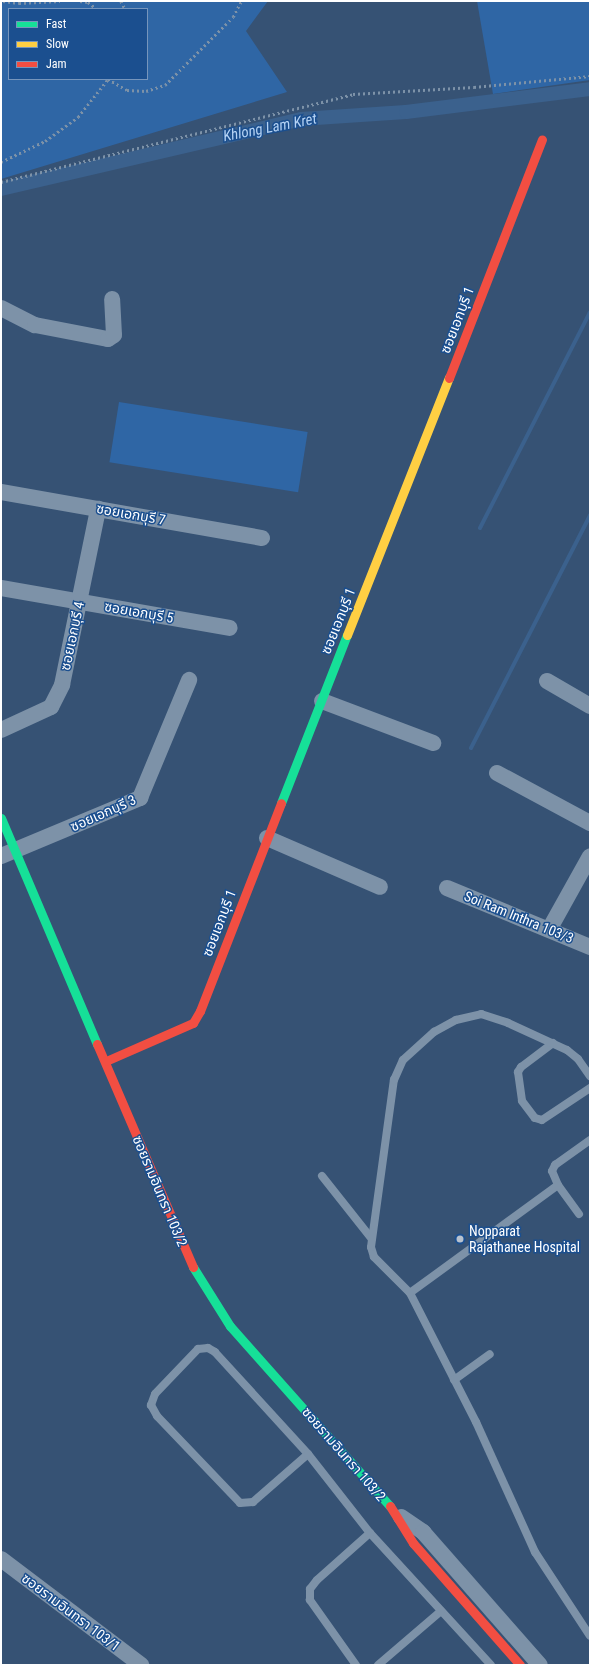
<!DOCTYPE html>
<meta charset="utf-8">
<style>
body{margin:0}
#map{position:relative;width:591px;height:1666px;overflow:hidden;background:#365274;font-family:"Roboto Condensed","Noto Sans Thai",sans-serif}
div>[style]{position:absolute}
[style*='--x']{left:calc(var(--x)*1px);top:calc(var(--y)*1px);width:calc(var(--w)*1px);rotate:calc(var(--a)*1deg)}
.green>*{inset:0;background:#2f66a5;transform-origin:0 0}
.stream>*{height:4px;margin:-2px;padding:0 2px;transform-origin:2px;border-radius:2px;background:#3b618d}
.canal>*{height:14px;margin:-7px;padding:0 7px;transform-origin:7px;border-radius:7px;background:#3b618d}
.path>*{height:2.5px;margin-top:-1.25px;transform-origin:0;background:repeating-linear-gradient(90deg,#7d92a8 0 2px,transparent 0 5px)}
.lane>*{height:8px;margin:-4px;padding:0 4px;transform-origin:4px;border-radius:4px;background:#7d92a8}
.street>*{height:16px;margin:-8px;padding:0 8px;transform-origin:8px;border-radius:8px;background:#7d92a8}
.fast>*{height:9px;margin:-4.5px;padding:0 4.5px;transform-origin:4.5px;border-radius:4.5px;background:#16e098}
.slow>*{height:9px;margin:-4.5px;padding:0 4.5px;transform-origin:4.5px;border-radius:4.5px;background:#ffcf43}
.jam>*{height:9px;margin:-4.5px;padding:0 4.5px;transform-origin:4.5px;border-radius:4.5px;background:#f24e42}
.dots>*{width:11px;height:11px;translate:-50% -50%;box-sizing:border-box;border:2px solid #1b4f8f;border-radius:50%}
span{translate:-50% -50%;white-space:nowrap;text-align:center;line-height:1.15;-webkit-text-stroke:3px #1b4f8f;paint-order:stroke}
.street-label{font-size:14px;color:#fff}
.poi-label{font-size:14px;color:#fff}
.left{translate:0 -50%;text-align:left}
.water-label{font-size:15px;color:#b5d3f5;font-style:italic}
.frame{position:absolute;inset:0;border:2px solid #fff;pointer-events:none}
.legend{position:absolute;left:8px;top:8px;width:140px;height:72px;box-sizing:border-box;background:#1b4f8f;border:1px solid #7695bc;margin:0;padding:5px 7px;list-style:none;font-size:12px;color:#fff}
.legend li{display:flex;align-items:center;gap:8px;height:20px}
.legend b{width:20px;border:1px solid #7695bc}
</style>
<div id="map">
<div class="green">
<div style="clip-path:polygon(evenodd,1px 1px,268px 1px,246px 31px,287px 92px,1px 179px,1px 1px,9px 9px,147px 9px,147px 79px,9px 79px,9px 9px)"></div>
<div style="clip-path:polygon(477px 1px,590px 1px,590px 80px,493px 94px)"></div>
<div style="left:119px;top:402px;width:191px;height:61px;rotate:9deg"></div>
</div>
<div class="stream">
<div style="--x:480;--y:528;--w:242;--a:-63"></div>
<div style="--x:471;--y:748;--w:262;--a:-62.9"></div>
</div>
<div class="canal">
<div style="--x:1;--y:189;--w:308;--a:-13.1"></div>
<div style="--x:301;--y:119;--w:105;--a:-3.8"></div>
<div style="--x:406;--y:112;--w:185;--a:-7.1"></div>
</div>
<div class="path">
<div style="--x:3;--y:1;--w:16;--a:7"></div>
<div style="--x:19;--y:3;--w:41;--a:-2.8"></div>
<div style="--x:80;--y:1;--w:8;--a:7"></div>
<div style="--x:88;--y:2;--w:11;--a:38"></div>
<div style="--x:121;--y:1;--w:9;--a:63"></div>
<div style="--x:108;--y:79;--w:22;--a:30"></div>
<div style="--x:127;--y:90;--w:19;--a:3"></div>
<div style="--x:146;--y:91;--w:20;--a:-18"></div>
<div style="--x:165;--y:85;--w:96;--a:-45"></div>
<div style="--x:233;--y:17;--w:18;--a:-63"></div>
<div style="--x:1;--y:162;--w:49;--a:-25.5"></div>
<div style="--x:45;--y:141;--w:41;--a:-36"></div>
<div style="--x:78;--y:117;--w:48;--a:-51.7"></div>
<div style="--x:1;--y:182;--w:363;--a:-14"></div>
<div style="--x:353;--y:94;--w:121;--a:-3.3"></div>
<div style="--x:474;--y:87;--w:117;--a:-5.4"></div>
</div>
<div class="lane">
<div style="--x:553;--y:1043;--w:40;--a:143"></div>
<div style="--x:521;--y:1067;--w:6;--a:121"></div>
<div style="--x:518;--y:1072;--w:29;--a:82"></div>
<div style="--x:522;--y:1101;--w:21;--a:53"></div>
<div style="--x:535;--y:1118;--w:7;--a:16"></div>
<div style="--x:542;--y:1120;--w:58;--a:-33.7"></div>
<div style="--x:322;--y:1176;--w:80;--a:51.6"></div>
<div style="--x:558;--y:1185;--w:15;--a:-113"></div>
<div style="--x:552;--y:1171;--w:7;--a:-63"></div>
<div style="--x:555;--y:1165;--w:43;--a:-35.5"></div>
<div style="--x:579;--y:1214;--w:36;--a:-126"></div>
<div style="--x:558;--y:1185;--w:183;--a:143.9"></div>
<div style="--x:410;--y:1293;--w:145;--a:62.9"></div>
<div style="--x:476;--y:1422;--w:143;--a:65.6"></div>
<div style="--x:535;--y:1552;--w:100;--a:56.8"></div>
<div style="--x:410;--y:1293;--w:51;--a:-135"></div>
<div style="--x:374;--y:1257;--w:10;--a:-107"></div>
<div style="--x:371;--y:1247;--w:169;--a:-82.2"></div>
<div style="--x:394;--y:1080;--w:22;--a:-66"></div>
<div style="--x:403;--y:1060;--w:42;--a:-42.1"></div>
<div style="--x:434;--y:1032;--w:25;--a:-29"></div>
<div style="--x:456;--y:1020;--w:26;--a:-13"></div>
<div style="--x:481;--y:1014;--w:28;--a:18"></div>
<div style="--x:508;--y:1023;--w:65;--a:24.6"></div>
<div style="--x:567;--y:1050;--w:14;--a:39"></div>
<div style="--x:578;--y:1059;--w:21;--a:55"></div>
<div style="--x:454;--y:1380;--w:44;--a:-35.8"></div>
<div style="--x:308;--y:1454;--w:138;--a:-132.4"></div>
<div style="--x:215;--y:1352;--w:8;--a:-150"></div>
<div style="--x:208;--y:1348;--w:10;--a:174"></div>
<div style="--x:198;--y:1349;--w:62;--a:133.7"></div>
<div style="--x:155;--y:1394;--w:12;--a:110"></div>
<div style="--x:151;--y:1405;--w:13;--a:61"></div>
<div style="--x:157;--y:1416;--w:120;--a:46.3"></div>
<div style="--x:240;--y:1503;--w:13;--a:-4"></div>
<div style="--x:253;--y:1502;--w:73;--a:-41.1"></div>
<div style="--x:308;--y:1454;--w:100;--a:51.9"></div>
<div style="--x:370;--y:1533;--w:179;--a:47.5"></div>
<div style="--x:356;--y:1665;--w:80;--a:-125.3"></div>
<div style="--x:310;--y:1600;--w:11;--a:-90"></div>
<div style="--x:310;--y:1589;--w:11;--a:-52"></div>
<div style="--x:317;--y:1580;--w:71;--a:-41.6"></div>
<div style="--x:378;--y:1665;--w:83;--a:-40.6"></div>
</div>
<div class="street">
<div style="--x:1;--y:308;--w:38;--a:27"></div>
<div style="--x:35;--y:325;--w:74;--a:10.9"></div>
<div style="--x:108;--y:339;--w:7;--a:-34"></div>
<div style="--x:114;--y:335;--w:36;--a:-93"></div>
<div style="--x:1;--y:492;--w:265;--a:10"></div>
<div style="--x:1;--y:588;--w:232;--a:9.9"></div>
<div style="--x:547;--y:681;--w:50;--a:30.2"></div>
<div style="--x:322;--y:701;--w:119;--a:20.7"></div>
<div style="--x:1;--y:730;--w:55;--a:-24.7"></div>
<div style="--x:51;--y:707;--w:25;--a:-63"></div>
<div style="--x:62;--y:685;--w:180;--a:-78.4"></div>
<div style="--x:497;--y:773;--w:106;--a:28.3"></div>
<div style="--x:267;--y:838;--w:123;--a:23.4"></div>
<div style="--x:1;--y:856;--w:151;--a:-22.6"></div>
<div style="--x:140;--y:798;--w:128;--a:-67.4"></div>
<div style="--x:447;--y:888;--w:155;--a:22.4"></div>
<div style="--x:550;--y:928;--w:82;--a:-60.9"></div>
<div style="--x:401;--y:1517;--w:27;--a:34"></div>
<div style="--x:423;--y:1532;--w:177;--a:48.7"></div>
<div style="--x:1;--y:1559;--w:176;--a:37.1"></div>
</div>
<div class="fast">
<div style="--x:281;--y:803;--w:180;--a:-68.6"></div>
<div style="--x:1;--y:818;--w:246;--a:67"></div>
<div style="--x:193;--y:1267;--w:70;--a:57.9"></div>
<div style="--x:230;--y:1326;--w:241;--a:48.4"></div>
</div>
<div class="slow">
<div style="--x:347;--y:635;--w:277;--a:-68.4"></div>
</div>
<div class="jam">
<div style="--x:449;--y:378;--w:256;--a:-68.7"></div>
<div style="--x:97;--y:1044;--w:243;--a:66.7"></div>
<div style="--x:106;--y:1061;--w:95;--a:-23.6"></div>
<div style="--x:193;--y:1023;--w:14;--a:-60"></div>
<div style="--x:200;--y:1011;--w:223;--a:-68.7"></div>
<div style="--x:390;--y:1506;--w:44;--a:58.1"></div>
<div style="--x:413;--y:1543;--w:162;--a:48.7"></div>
</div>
<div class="dots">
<div style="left:460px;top:1239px;background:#b9c2ce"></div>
</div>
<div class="street-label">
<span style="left:457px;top:320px;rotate:-69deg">ซอยเอกบุรี 1</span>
<span style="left:131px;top:514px;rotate:10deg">ซอยเอกบุรี 7</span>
<span style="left:139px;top:612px;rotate:10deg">ซอยเอกบุรี 5</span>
<span style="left:338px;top:621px;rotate:-68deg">ซอยเอกบุรี 1</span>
<span style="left:72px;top:636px;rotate:-78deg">ซอยเอกบุรี 4</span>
<span style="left:103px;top:813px;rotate:-24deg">ซอยเอกบุรี 3</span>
<span style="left:519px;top:917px;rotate:22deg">Soi Ram Inthra 103/3</span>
<span style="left:219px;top:923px;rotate:-69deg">ซอยเอกบุรี 1</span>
<span style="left:160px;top:1191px;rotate:67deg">ซอยรามอินทรา 103/2</span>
<span style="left:344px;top:1454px;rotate:49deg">ซอยรามอินทรา 103/2</span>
<span style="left:71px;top:1612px;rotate:37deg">ซอยรามอินทรา 103/1</span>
</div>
<div class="poi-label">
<span class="left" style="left:469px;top:1239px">Nopparat<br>Rajathanee Hospital</span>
</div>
<div class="water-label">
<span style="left:270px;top:128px;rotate:-11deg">Khlong Lam Kret</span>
</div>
<div class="frame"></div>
<ul class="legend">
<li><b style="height:5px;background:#16e098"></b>Fast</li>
<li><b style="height:5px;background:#ffcf43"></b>Slow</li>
<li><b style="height:5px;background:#f24e42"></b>Jam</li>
</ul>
</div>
